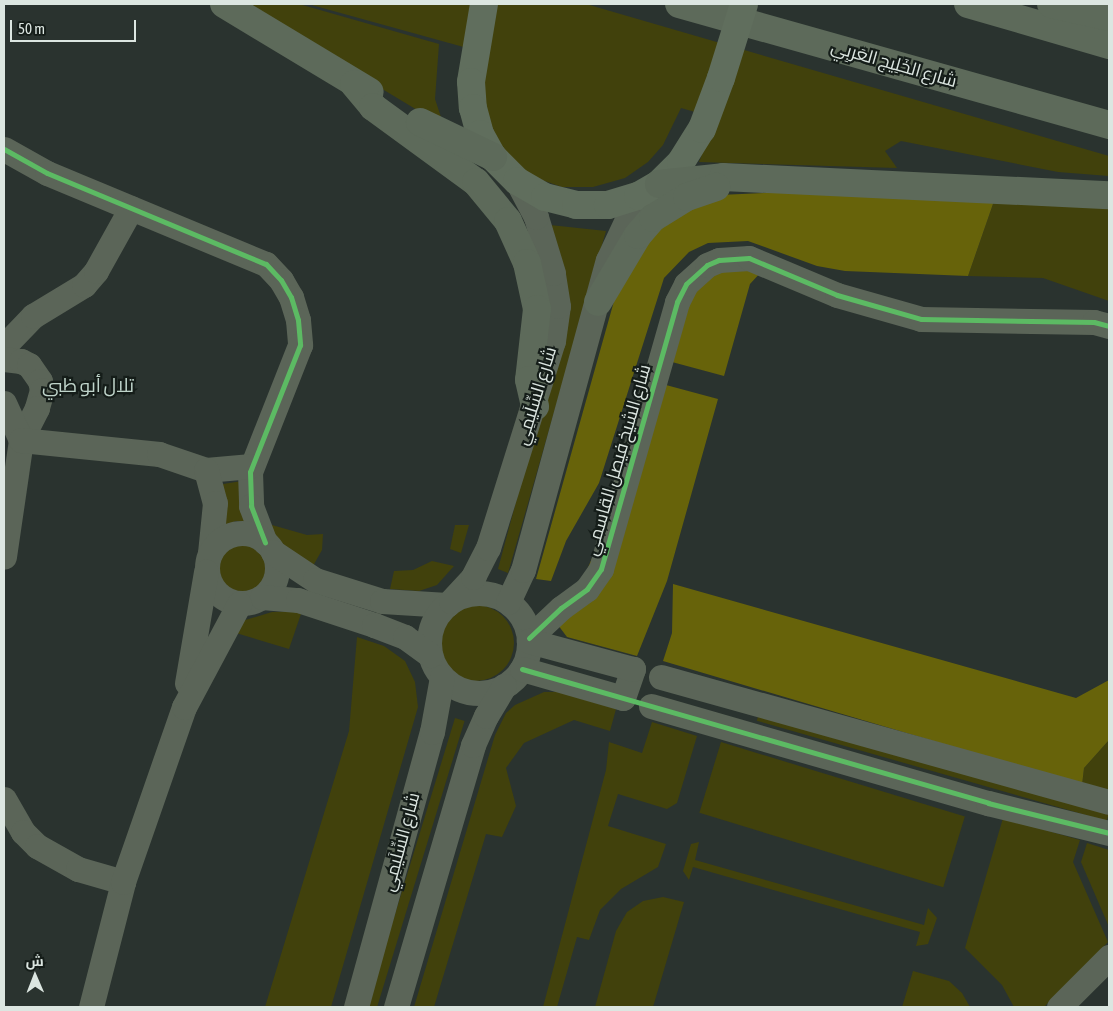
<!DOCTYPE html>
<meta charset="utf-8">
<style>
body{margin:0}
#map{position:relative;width:1113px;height:1011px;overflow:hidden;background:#2a332f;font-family:"Asap Condensed",Cairo,sans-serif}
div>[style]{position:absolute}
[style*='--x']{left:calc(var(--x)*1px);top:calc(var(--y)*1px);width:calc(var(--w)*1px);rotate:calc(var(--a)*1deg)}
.green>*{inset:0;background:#41410c;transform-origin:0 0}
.round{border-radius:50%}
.forest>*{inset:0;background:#67630a}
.minor>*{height:25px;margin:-12.5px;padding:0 12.5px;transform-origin:12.5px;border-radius:12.5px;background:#5b6558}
.minor>.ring{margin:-12.5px;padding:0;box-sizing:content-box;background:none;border:25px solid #5b6558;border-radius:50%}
.major>*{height:28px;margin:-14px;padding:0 14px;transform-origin:14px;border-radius:14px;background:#606e5d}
.highway>*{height:28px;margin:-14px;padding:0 14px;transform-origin:14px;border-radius:14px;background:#5d6a5a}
.major-bridge>*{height:28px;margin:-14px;padding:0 14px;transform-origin:14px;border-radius:14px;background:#606e5d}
.cycleway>*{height:5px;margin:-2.5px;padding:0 2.5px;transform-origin:2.5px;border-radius:2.5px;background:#5cba63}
span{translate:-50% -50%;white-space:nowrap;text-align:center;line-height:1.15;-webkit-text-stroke:4.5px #151d19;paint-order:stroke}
.street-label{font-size:18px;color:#dce6e1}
.neighbourhood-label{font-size:19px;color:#bfd4ca}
.frame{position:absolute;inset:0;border:5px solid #dce6e1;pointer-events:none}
.north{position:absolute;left:10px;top:951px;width:50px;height:50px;-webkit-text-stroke:4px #151d19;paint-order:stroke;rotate:359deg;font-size:14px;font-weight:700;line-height:20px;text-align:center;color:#dce6e1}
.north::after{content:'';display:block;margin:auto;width:18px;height:22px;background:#dce6e1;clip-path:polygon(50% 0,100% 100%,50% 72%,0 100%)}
.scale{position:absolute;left:10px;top:20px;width:126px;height:22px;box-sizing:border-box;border:2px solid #dce6e1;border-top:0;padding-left:6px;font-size:15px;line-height:18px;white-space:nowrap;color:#dce6e1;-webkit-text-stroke:4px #151d19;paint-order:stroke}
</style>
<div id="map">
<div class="green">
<div style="clip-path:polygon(241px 4px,299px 4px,439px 44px,435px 99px,441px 117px,437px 122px)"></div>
<div style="clip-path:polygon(308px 4px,586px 4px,1109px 156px,1109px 176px,1058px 172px,901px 141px,885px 151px,897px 168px,699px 162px,716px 118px,681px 108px,663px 145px,648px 162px,625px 178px,593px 187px,562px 187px,536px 178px,509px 160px,490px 136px,478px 51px)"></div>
<div style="clip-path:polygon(994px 201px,1109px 208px,1109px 301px,1043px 278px,968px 276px)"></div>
<div style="clip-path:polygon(550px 225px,606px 231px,508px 573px,498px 569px,561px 334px,565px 292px,559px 250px)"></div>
<div style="clip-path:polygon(242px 481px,249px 522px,236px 521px,223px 526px,217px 485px)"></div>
<div style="clip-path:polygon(265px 523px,307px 535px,323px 534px,322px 550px,313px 566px,285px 550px)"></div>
<div style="clip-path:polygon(455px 525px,469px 525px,461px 553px,450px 549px)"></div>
<div class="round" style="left:215px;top:541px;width:54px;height:54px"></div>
<div style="clip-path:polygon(432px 561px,454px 566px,437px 585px,419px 591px,390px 589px,394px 571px,413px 570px)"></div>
<div class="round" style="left:438px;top:605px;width:76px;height:76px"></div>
<div style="clip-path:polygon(302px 611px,289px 649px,236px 633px,242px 621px,272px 612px)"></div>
<div style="clip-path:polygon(357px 637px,384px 646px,405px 661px,415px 682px,418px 707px,331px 1007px,265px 1007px,349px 731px)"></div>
<div style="clip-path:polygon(544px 692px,559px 692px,616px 709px,610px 731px,574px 720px,524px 743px,506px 768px,516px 806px,502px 837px,486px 834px,434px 1007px,414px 1007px,495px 735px,506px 713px,515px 705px)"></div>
<div style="left:759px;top:713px;width:364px;height:8px;rotate:16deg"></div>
<div style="left:455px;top:718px;width:10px;height:301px;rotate:17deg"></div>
<div style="clip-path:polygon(652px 722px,697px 736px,677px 803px,667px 809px,618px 794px,608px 826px,666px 844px,658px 867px,621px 889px,600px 910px,589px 940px,577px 937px,557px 1007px,543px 1007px,606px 770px,609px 742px,642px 753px)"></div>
<div style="clip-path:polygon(1109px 740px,1109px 794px,1082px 785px,1084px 768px)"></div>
<div style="left:721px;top:742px;width:255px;height:74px;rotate:17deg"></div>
<div style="clip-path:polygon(1003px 818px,1080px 840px,1073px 862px,1108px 942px,1044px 1007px,1014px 1007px,1002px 985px,965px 948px)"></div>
<div style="clip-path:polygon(699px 842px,695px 860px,924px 925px,928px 908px,937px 918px,928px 944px,916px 946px,920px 932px,693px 867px,689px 880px,683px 871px,691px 844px)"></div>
<div style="clip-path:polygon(1087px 843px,1109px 850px,1109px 927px,1081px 862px)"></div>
<div style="clip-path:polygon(663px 897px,684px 902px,653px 1007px,595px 1007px,616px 931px,627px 912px,643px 901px)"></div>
<div style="clip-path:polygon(913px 971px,949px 981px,962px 993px,970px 1007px,902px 1007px)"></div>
</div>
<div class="forest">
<div style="clip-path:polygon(806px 191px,994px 201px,968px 276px,845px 271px,817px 266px,748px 241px,708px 243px,689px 252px,664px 278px,599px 483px,566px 541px,551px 581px,536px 579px,616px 294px,666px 215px,719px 195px)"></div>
<div style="clip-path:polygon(722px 267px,762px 271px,750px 284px,724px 376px,672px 362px,691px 293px)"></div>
<div style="clip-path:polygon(666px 385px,718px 399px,667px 581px,637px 656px,567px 637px,558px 625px,566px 619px)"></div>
<div style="clip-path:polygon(673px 584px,1076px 698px,1109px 680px,1109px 740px,1084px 768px,1082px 785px,663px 661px,672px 633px)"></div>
</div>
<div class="minor">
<div style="--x:4;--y:149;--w:49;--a:29.2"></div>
<div style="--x:47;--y:173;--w:237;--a:22.6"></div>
<div style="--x:266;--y:264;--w:22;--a:47"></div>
<div style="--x:281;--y:280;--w:20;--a:60"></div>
<div style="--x:291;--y:297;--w:24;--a:73"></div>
<div style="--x:298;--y:320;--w:25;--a:85"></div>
<div style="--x:300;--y:345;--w:136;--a:111.5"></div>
<div style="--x:250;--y:472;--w:34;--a:88"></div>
<div style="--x:251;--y:506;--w:39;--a:69"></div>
<div style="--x:4;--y:346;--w:42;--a:-46"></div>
<div style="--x:33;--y:316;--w:60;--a:-31.3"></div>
<div style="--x:84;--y:285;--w:18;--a:-49"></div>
<div style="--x:96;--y:271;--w:72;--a:-60.9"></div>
<div style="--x:4;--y:359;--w:17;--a:7"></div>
<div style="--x:21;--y:361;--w:9;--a:27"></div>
<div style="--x:29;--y:365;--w:19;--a:55"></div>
<div style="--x:40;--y:381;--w:9;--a:77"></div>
<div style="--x:42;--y:390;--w:19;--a:106"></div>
<div style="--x:37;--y:408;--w:36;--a:117"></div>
<div style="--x:21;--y:440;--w:118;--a:98.3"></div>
<div style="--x:4;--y:403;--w:41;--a:65.3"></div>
<div style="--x:21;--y:440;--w:139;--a:5.8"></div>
<div style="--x:159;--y:454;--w:50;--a:18.8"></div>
<div style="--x:206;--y:470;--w:45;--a:-5.1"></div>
<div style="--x:206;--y:470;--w:34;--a:75"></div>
<div style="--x:215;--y:503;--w:50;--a:95.7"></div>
<div class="ring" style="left:207px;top:533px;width:45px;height:45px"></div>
<div style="--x:273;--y:552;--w:50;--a:33.7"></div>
<div style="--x:315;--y:580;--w:70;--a:17.4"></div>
<div style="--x:382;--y:601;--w:65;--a:3.5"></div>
<div class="ring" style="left:429px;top:593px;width:75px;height:75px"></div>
<div style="--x:262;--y:597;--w:36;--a:5"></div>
<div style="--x:298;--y:600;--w:80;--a:18.2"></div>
<div style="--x:374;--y:625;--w:33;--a:21"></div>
<div style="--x:405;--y:637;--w:31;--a:36"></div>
<div style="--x:451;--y:601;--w:33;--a:-47"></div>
<div style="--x:473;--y:577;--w:33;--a:-63"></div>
<div style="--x:488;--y:548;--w:217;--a:-72.6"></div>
<div style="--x:553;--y:341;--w:35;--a:-82"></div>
<div style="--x:558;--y:306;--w:33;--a:-99"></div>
<div style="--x:553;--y:273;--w:59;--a:-106.9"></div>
<div style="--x:536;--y:217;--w:41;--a:-117.8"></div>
<div style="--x:508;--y:602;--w:35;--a:-65"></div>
<div style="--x:523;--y:570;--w:321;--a:-74.7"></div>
<div style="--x:608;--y:260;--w:71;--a:-64.9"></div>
<div style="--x:529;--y:638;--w:44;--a:-43.2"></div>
<div style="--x:561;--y:608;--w:32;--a:-36"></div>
<div style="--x:587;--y:589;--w:24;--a:-55"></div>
<div style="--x:601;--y:569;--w:278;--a:-74.1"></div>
<div style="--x:677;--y:302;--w:20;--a:-63"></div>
<div style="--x:686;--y:284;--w:28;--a:-42"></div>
<div style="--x:707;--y:265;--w:13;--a:-23"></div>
<div style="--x:719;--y:260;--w:30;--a:-4"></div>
<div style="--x:749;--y:258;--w:95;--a:22.8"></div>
<div style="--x:837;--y:295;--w:87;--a:15.9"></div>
<div style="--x:921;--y:319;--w:173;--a:1"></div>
<div style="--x:1094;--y:322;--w:16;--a:15"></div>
<div style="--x:522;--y:669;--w:105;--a:16"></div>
<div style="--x:623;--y:698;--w:31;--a:-71"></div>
<div style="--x:633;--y:669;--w:108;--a:-164.9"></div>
<div style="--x:661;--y:677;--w:465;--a:15.6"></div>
<div style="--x:187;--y:683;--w:113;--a:-80.3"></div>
<div style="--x:651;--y:706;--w:351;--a:16.1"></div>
<div style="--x:988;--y:803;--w:125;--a:13.9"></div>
<div style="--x:4;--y:799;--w:38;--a:60"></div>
<div style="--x:23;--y:832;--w:20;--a:45"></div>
<div style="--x:37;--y:846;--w:47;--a:29.3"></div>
<div style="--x:78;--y:869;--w:47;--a:16.1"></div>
<div style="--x:91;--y:1007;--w:129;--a:-75.6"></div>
<div style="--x:123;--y:882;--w:185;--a:-70.8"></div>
<div style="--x:184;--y:707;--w:117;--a:-61.9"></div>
<div style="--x:356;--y:1007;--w:285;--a:-74.6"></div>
<div style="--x:432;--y:732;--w:56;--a:-79.7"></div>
<div style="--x:396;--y:1007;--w:273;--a:-73.6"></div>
<div style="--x:473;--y:745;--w:32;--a:-66"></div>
<div style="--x:486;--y:716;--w:35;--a:-59"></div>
<div style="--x:1059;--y:1007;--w:71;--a:-45"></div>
</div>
<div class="major">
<div style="--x:484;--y:4;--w:79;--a:99.5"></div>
<div style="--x:471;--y:82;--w:26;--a:86"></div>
<div style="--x:473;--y:108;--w:27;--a:75"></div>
<div style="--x:480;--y:134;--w:26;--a:61"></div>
<div style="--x:493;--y:157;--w:34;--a:45"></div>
<div style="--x:517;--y:181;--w:32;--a:30"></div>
<div style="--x:545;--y:197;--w:32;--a:14"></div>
<div style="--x:576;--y:205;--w:32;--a:0"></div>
<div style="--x:608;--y:205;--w:31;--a:-17"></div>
<div style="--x:638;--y:196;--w:24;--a:-30"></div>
<div style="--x:659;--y:184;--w:31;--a:-45"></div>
<div style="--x:681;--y:162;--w:39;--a:-58"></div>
</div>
<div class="highway">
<div style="--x:224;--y:4;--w:170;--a:31.1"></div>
<div style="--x:679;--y:4;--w:447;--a:15.7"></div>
<div style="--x:968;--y:4;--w:147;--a:16.2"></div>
<div style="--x:1051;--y:4;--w:59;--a:12.6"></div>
<div style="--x:354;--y:84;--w:30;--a:50"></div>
<div style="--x:373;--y:107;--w:127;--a:36.1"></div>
<div style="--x:476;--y:182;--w:50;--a:50.6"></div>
<div style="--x:508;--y:221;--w:46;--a:65.7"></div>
<div style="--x:527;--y:263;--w:47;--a:77.7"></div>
<div style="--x:537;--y:309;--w:71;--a:96.4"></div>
<div style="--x:529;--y:380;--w:27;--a:77"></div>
<div style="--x:420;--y:122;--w:81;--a:25.6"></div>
<div style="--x:659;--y:184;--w:64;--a:-6.2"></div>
<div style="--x:723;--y:177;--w:386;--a:2.7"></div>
<div style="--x:598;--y:302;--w:78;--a:-59.2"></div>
<div style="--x:638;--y:235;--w:23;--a:-49"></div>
<div style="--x:653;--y:218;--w:40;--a:-32"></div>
<div style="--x:687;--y:197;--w:31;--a:-19"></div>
</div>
<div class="major-bridge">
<div style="--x:702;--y:129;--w:54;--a:-69.6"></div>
<div style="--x:721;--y:78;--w:77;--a:-72.7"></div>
</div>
<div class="cycleway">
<div style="--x:4;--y:149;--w:49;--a:29.2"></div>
<div style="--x:47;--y:173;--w:237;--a:22.6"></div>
<div style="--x:266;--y:264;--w:22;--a:47"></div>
<div style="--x:281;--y:280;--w:20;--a:60"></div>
<div style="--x:291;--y:297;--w:24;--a:73"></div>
<div style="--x:298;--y:320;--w:25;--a:85"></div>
<div style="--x:300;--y:345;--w:136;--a:111.5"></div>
<div style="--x:250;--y:472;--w:34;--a:88"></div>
<div style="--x:251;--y:506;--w:39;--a:69"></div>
<div style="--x:529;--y:638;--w:44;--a:-43.2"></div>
<div style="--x:561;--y:608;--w:32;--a:-36"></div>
<div style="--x:587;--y:589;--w:24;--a:-55"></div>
<div style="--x:601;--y:569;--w:278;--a:-74.1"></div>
<div style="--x:677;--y:302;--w:20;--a:-63"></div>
<div style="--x:686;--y:284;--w:28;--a:-42"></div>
<div style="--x:707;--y:265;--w:13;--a:-23"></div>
<div style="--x:719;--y:260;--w:30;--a:-4"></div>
<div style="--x:749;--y:258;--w:95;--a:22.8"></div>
<div style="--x:837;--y:295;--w:87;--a:15.9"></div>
<div style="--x:921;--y:319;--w:173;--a:1"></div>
<div style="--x:1094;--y:322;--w:16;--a:15"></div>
<div style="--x:522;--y:669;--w:485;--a:16"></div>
<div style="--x:988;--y:803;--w:125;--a:13.9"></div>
</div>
<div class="street-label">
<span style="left:894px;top:64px;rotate:16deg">شارع الخَلِيج العَربِي</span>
<span style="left:536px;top:396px;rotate:-73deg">شارع السِّلَيمِي</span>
<span style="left:618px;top:460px;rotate:-74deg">شارع الشيخ فيصل القاسمي</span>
<span style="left:401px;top:842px;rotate:-75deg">شارع السِّلَيمِي</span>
</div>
<div class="neighbourhood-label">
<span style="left:88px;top:386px">تلال أبو ظبي</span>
</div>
<div class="frame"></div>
<div class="north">ش</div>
<div class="scale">50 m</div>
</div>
